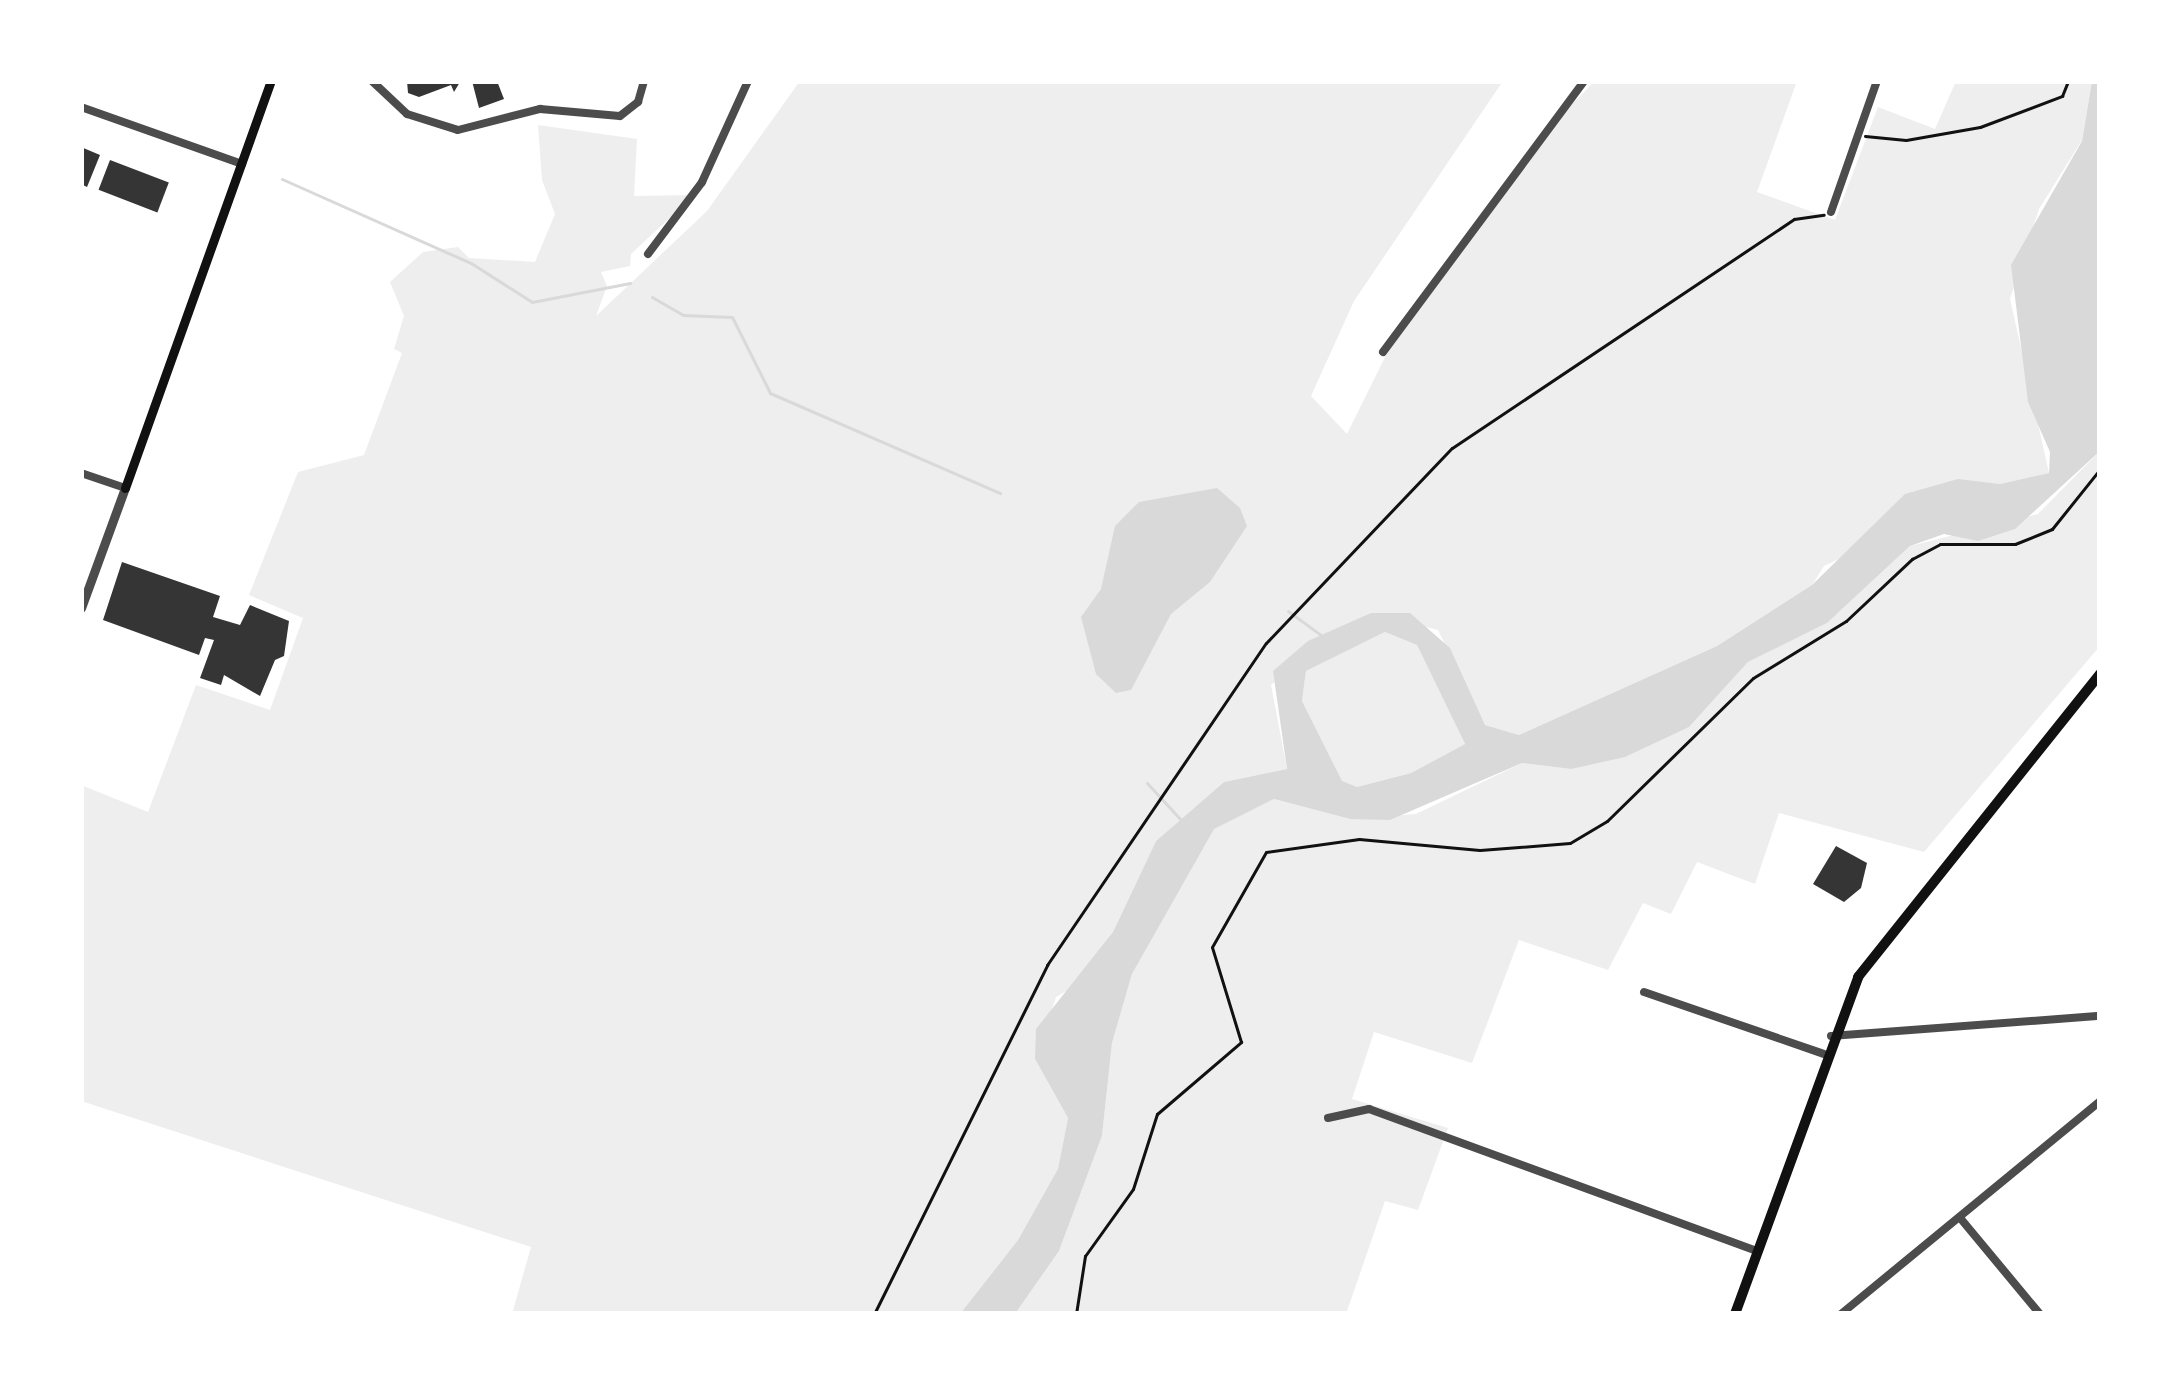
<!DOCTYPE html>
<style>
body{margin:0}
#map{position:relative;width:2181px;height:1395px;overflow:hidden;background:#fff;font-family:Rubik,sans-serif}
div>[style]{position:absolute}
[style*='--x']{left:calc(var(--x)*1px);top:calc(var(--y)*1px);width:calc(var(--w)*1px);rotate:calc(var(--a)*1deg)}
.green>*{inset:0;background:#eee}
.water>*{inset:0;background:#d9d9d9}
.stream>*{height:3px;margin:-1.5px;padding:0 1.5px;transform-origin:1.5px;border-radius:1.5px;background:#d9d9d9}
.building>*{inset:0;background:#353535;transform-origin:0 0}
.path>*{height:3px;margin:-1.5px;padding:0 1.5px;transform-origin:1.5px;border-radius:1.5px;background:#111}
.minor>*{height:8px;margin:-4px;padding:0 4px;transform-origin:4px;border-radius:4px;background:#4c4c4c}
.tertiary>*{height:9px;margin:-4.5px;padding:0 4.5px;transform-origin:4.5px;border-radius:4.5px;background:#4c4c4c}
.secondary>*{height:9px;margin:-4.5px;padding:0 4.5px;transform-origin:4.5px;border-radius:4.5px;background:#111}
.primary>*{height:10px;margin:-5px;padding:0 5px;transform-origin:5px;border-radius:5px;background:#111}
span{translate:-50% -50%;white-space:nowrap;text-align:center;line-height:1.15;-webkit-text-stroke:10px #fff;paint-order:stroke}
.frame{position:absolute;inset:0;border:84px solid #fff;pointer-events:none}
</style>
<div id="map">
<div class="green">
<div style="clip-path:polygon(800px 81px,1503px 81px,1354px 301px,1311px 396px,1347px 434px,1386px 355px,1563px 113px,1595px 81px,1797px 81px,1757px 192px,1835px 220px,1878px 107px,1935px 129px,1956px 81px,2092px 81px,2082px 140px,2039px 209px,2010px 299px,2049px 473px,2000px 484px,1958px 480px,1902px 505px,1847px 555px,1824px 566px,1812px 585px,1717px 646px,1519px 735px,1485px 725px,1438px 630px,1371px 613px,1327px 639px,1271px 685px,1287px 769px,1224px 782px,1156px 841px,1113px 932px,1078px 984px,1056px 997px,1035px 1059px,1068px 1118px,1058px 1170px,1018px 1240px,960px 1314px,512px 1314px,531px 1247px,81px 1101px,81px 785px,148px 812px,196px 685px,270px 710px,303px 618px,249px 595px,298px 472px,364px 455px,402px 353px,394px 349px,404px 316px,390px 282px,423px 252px,458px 247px,469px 258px,535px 262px,555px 214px,542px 180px,538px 125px,637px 139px,634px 196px,694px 195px,631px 254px,630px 266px,601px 272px,607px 286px,596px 316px,707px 211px)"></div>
<div style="clip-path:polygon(2100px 451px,2100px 646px,1924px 852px,1779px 813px,1755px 884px,1697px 862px,1671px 914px,1643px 903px,1608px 970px,1519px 940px,1472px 1063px,1374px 1032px,1352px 1099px,1448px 1128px,1418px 1210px,1385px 1201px,1346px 1314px,1015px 1314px,1059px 1251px,1102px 1136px,1112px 1043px,1132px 974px,1213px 829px,1274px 799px,1350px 819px,1416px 814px,1522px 763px,1571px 769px,1689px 727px,1748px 662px,1827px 623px,1910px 546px,2038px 514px)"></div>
<div style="clip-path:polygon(1385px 632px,1417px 645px,1465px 744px,1411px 773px,1357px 787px,1342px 782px,1302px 701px,1306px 671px)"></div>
</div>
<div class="water">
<div style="clip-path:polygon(evenodd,2092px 81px,2100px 81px,2100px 451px,2015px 529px,1978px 541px,1944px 534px,1910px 546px,1827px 623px,1748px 662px,1689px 727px,1625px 757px,1571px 769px,1522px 763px,1390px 820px,1350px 819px,1274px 799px,1214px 829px,1132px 974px,1112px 1043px,1102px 1136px,1059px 1251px,1015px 1314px,960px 1314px,1018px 1240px,1058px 1169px,1068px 1118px,1035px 1059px,1036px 1029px,1113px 932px,1156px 841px,1224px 782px,1287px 769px,1273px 671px,1308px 641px,1371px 613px,1410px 613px,1450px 648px,1485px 725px,1519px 735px,1717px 646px,1812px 585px,1905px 494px,1958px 479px,2000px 484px,2049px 473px,2050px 452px,2028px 402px,2011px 265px,2082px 141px,2092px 81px,1385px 632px,1417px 645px,1465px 744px,1411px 773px,1357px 787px,1342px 781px,1302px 701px,1306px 671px,1385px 632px)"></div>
<div style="clip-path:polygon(1217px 488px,1240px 508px,1247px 526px,1210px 582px,1171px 614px,1131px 690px,1116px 693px,1096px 674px,1081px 617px,1101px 589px,1115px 526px,1139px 502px)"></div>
</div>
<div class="stream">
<div style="--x:282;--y:179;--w:207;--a:24"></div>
<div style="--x:471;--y:263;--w:72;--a:32.6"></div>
<div style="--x:532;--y:302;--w:100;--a:-11"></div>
<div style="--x:652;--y:297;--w:36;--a:30"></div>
<div style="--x:683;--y:315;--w:49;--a:2.3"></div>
<div style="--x:732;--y:317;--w:85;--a:63.4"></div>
<div style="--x:770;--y:393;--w:251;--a:23.5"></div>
<div style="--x:1288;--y:611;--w:46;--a:36.1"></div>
<div style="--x:1147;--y:783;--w:50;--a:47.4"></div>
</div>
<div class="building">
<div style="clip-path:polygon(407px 81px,460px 81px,460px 82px,454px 92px,451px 85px,419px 97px,408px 93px)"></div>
<div style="clip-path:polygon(472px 81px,497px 81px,504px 99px,479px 108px)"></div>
<div style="clip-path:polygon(81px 147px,100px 155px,87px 187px,81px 184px)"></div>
<div style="left:110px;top:160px;width:63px;height:32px;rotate:21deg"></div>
<div style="clip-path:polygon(122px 562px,220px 596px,213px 617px,240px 625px,250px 605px,289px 621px,284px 656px,275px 660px,260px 696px,224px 675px,221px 685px,200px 678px,214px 640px,205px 638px,199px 655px,103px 620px)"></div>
<div style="clip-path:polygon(1836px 846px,1867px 863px,1861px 888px,1844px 902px,1813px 884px)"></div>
</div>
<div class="path">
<div style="--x:1865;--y:136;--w:41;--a:5.6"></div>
<div style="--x:1906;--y:140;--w:75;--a:-10"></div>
<div style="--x:1980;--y:127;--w:88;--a:-20.7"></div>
<div style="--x:2062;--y:96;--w:16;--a:-68"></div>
<div style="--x:874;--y:1314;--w:390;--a:-63.6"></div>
<div style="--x:1047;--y:965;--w:389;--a:-55.8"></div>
<div style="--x:1266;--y:643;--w:269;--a:-46.4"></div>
<div style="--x:1452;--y:448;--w:412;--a:-33.8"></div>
<div style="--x:1794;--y:219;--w:30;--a:-8"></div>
<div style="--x:1076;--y:1314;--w:59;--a:-81.2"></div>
<div style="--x:1085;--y:1256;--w:82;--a:-54.4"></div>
<div style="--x:1133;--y:1189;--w:79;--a:-72.3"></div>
<div style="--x:1157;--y:1114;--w:111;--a:-40.6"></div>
<div style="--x:1241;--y:1042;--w:99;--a:-107"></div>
<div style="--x:1212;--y:947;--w:109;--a:-60.4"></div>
<div style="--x:1266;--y:852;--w:94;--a:-8"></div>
<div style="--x:1359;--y:839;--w:121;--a:5.2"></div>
<div style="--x:1480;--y:850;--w:90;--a:-4.4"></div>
<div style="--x:1570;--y:843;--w:43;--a:-30.7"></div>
<div style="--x:1607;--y:821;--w:204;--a:-44.4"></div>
<div style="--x:1753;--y:678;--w:109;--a:-31.5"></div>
<div style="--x:1846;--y:621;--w:91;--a:-43.2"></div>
<div style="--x:1912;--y:559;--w:32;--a:-28"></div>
<div style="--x:1940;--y:544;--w:75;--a:0"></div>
<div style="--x:2015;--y:544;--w:40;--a:-22"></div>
<div style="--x:2052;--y:529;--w:77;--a:-51.3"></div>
</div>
<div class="minor">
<div style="--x:372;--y:81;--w:48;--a:43.3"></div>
<div style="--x:407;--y:114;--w:53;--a:17.4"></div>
<div style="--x:458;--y:130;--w:85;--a:-14.4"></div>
<div style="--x:540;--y:109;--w:80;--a:5"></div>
<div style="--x:620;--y:116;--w:23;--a:-38"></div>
<div style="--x:638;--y:102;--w:22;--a:-74"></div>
<div style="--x:81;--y:107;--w:171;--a:19.5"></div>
<div style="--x:1831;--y:212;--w:139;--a:-70.7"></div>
<div style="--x:648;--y:254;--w:90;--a:-53.1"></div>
<div style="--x:702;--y:182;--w:111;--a:-65.5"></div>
<div style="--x:1383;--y:352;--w:337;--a:-53.4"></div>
<div style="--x:81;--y:473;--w:46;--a:18.8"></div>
<div style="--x:1644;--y:992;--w:190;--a:19"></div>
<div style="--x:1831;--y:1036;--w:270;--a:-4.3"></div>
<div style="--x:1328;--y:1118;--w:42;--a:-12.4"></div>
<div style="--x:1369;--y:1109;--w:413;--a:20.1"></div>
<div style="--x:1961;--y:1219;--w:124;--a:50.3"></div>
<div style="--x:1841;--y:1314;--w:335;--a:-39.4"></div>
</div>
<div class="tertiary">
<div style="--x:81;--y:608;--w:128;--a:-69.9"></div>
</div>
<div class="secondary">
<div style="--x:125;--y:488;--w:432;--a:-70.3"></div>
</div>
<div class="primary">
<div style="--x:1735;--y:1314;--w:359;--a:-69.9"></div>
<div style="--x:1858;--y:977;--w:388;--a:-51.4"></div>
</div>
<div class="frame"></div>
</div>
